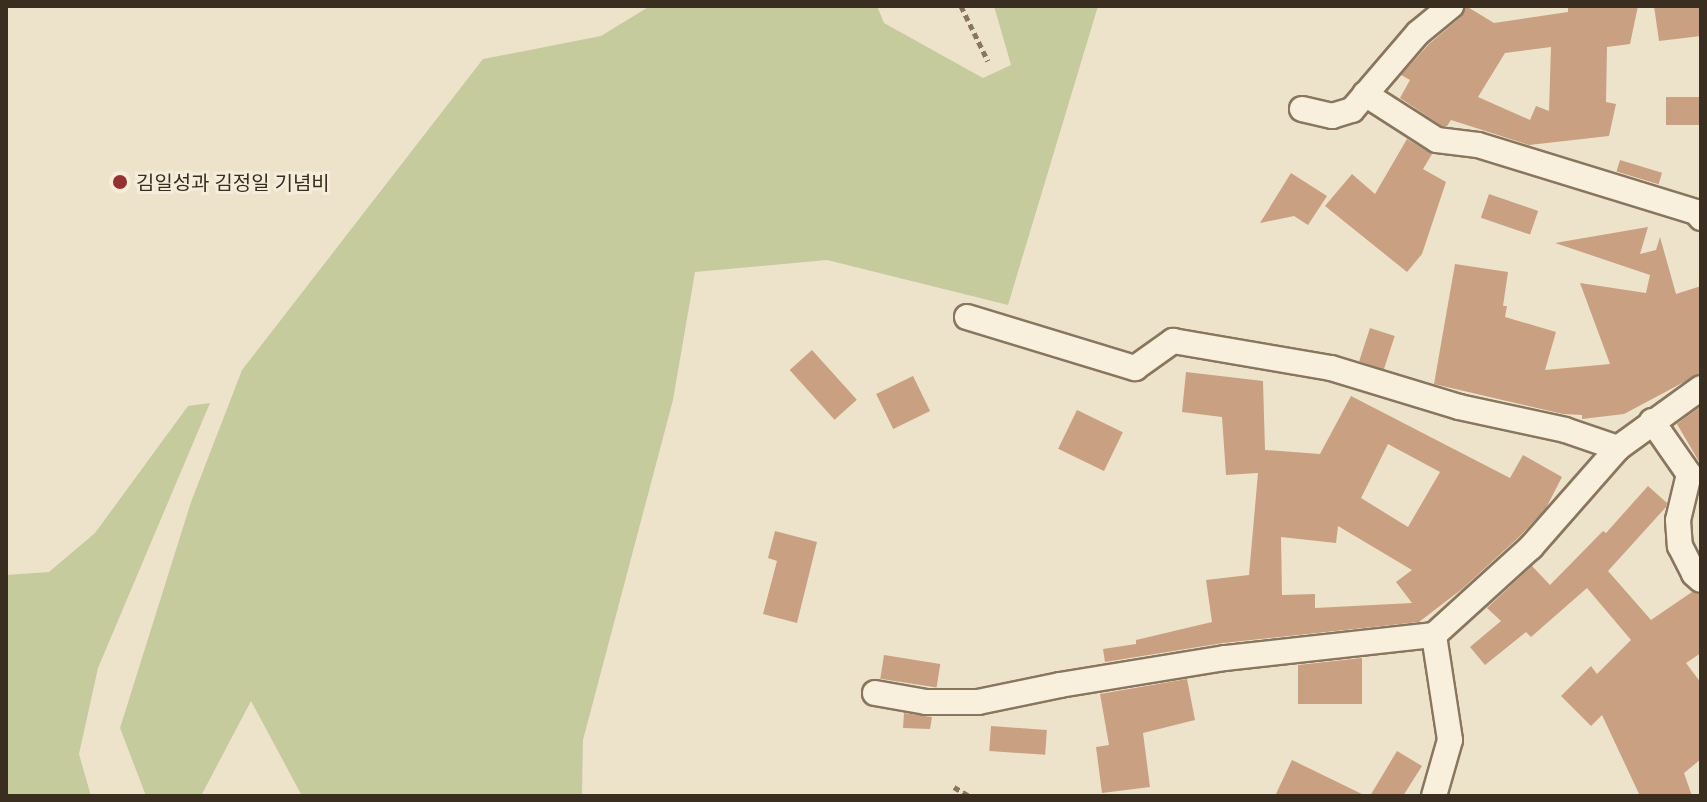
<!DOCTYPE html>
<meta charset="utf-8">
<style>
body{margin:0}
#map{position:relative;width:1707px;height:802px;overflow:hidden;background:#ede3ca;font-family:"PT Serif","Noto Sans KR",serif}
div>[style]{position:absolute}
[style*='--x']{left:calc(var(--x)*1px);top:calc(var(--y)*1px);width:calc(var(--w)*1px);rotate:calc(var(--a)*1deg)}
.green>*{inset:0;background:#c6cb9e}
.building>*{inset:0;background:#c9a081;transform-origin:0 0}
.path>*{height:5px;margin-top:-2.5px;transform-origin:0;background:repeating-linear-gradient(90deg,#89765f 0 6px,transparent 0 10px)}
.roads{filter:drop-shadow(2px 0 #89765f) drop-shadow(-2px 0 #89765f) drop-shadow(0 2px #89765f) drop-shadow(0 -2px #89765f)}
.street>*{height:24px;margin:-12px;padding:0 12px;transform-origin:12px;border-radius:12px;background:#f8f0dd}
.dots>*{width:22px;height:22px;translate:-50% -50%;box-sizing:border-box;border:4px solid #f5edd9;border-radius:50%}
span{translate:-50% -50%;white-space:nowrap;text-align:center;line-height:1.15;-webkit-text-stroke:6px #f5edd9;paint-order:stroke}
.poi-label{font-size:20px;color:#3a2e21}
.left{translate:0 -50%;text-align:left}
.frame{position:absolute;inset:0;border:8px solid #3a2e21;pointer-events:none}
</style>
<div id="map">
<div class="green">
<div style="clip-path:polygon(650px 6px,877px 6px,884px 23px,983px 78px,1011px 65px,994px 6px,1098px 6px,1008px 305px,827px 260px,695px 272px,673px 400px,583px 740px,582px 796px,302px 796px,251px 701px,201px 796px,146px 796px,120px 728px,191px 502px,242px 370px,483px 59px,601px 36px)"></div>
<div style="clip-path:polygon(210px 403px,98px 668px,79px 754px,91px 796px,6px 796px,6px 575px,49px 572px,95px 533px,188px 406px)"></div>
</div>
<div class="building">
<div style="clip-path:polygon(evenodd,1466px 6px,1494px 23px,1568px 12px,1568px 6px,1638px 6px,1630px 44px,1607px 47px,1606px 102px,1616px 104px,1609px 136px,1529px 145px,1451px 120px,1447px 126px,1442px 126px,1400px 98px,1410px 80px,1401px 75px,1429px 44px,1461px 17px,1466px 6px,1551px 47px,1549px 111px,1536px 106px,1530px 120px,1478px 97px,1505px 53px,1551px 47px)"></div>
<div style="clip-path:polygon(1654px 6px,1701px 6px,1701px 36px,1659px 41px)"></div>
<div style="left:1701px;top:97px;width:28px;height:35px;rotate:90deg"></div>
<div style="clip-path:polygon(1407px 139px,1432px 154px,1423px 169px,1446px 182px,1422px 254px,1407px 272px,1325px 206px,1352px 174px,1375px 194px)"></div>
<div style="left:1620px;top:160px;width:44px;height:12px;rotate:17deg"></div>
<div style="clip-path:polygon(1291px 173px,1327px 196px,1308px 225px,1294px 216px,1260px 223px)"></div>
<div style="left:1489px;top:194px;width:52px;height:25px;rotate:19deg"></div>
<div style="clip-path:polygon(1648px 227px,1640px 254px,1656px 250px,1660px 237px,1676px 294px,1701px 286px,1701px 373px,1624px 414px,1582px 419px,1582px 415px,1563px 414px,1434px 384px,1455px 264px,1508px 272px,1503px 306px,1507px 306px,1505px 317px,1556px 332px,1545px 370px,1610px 364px,1580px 283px,1646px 293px,1650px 275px,1555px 243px)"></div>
<div style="left:1370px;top:328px;width:26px;height:35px;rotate:18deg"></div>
<div style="left:812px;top:350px;width:67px;height:30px;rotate:48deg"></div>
<div style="clip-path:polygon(evenodd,1186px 372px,1263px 381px,1265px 450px,1320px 454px,1351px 396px,1510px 478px,1523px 455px,1562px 477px,1546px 508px,1520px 536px,1462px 589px,1419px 622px,1223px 643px,1105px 662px,1103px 649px,1136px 644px,1136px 640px,1212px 622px,1206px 580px,1249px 575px,1258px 473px,1226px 475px,1222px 417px,1182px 412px,1186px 372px,1388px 444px,1440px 472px,1408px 527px,1361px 498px,1388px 444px,1186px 372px,1338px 526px,1412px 570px,1396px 582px,1412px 603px,1315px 608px,1315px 594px,1282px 595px,1281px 537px,1336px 543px,1338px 526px)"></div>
<div style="left:913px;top:376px;width:39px;height:41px;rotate:64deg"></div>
<div style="clip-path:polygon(1701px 406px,1701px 465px,1677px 424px)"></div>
<div style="left:1077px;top:410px;width:51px;height:43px;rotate:26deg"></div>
<div style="clip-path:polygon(1648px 486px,1667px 503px,1666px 507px,1608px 571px,1651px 620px,1692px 592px,1701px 595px,1701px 653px,1686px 663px,1701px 683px,1701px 759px,1684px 773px,1692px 796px,1640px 796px,1602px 715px,1591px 726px,1561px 696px,1591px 666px,1597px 674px,1631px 640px,1587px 588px,1531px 637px,1526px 632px,1485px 665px,1470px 647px,1501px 621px,1487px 608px,1532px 566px,1550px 585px,1603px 531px,1606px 533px)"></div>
<div style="clip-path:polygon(775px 531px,817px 542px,797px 623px,763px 614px,777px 561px,768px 558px)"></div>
<div style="left:884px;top:655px;width:57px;height:24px;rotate:9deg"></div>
<div style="clip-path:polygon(1362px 658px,1362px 704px,1298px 704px,1298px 665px)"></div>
<div style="clip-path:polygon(1187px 679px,1195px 720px,1143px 733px,1150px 787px,1102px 793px,1096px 747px,1109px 745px,1100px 694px)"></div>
<div style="clip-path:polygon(904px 713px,932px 717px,930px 729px,903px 728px)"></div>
<div style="left:991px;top:726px;width:56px;height:25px;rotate:4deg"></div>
<div style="clip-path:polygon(1397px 751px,1422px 766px,1403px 796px,1370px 796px)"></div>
<div style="clip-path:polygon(1292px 760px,1366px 796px,1275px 796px)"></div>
</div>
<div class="path">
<div style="--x:961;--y:6;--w:61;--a:63.9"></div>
<div style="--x:954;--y:787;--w:17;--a:31"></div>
</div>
<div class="roads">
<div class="street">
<div style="--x:1365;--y:94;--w:85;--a:32.6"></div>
<div style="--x:1437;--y:140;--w:41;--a:7"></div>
<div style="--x:1478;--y:145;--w:228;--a:17.1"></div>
<div style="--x:1696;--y:212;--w:8;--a:50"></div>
<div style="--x:1302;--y:109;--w:31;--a:13"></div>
<div style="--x:1332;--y:116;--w:21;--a:-17"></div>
<div style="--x:1352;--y:110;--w:101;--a:-49.4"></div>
<div style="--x:1418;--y:33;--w:43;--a:-39.3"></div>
<div style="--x:967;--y:317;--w:176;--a:16.9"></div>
<div style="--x:1135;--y:368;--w:47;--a:-35.4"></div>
<div style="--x:1173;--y:341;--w:160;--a:9.7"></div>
<div style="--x:1331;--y:368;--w:134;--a:16.9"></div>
<div style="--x:1459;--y:407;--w:108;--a:12.2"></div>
<div style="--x:1565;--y:430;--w:56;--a:18.8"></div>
<div style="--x:1652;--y:421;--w:65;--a:55.1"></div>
<div style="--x:1689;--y:474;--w:47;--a:103.4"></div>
<div style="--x:1678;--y:520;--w:26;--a:86"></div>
<div style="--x:1680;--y:546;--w:31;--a:63"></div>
<div style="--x:1694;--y:574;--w:9;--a:41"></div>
<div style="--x:875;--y:693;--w:52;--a:10"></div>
<div style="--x:926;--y:702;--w:52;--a:0"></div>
<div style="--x:978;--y:702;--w:84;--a:-11.7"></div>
<div style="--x:1060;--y:685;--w:167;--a:-9.3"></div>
<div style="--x:1225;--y:658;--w:210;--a:-6.3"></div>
<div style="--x:1434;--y:796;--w:58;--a:-74.1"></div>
<div style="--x:1450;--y:740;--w:106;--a:-98.7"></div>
<div style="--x:1434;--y:635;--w:131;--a:-42.2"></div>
<div style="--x:1531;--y:547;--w:132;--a:-48.7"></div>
<div style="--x:1618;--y:448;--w:102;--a:-35.9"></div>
</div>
</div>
<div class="dots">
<div style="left:120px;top:182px;background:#963131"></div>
</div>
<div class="poi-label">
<span class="left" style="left:136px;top:182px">김일성과 김정일 기념비</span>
</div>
<div class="frame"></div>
</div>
